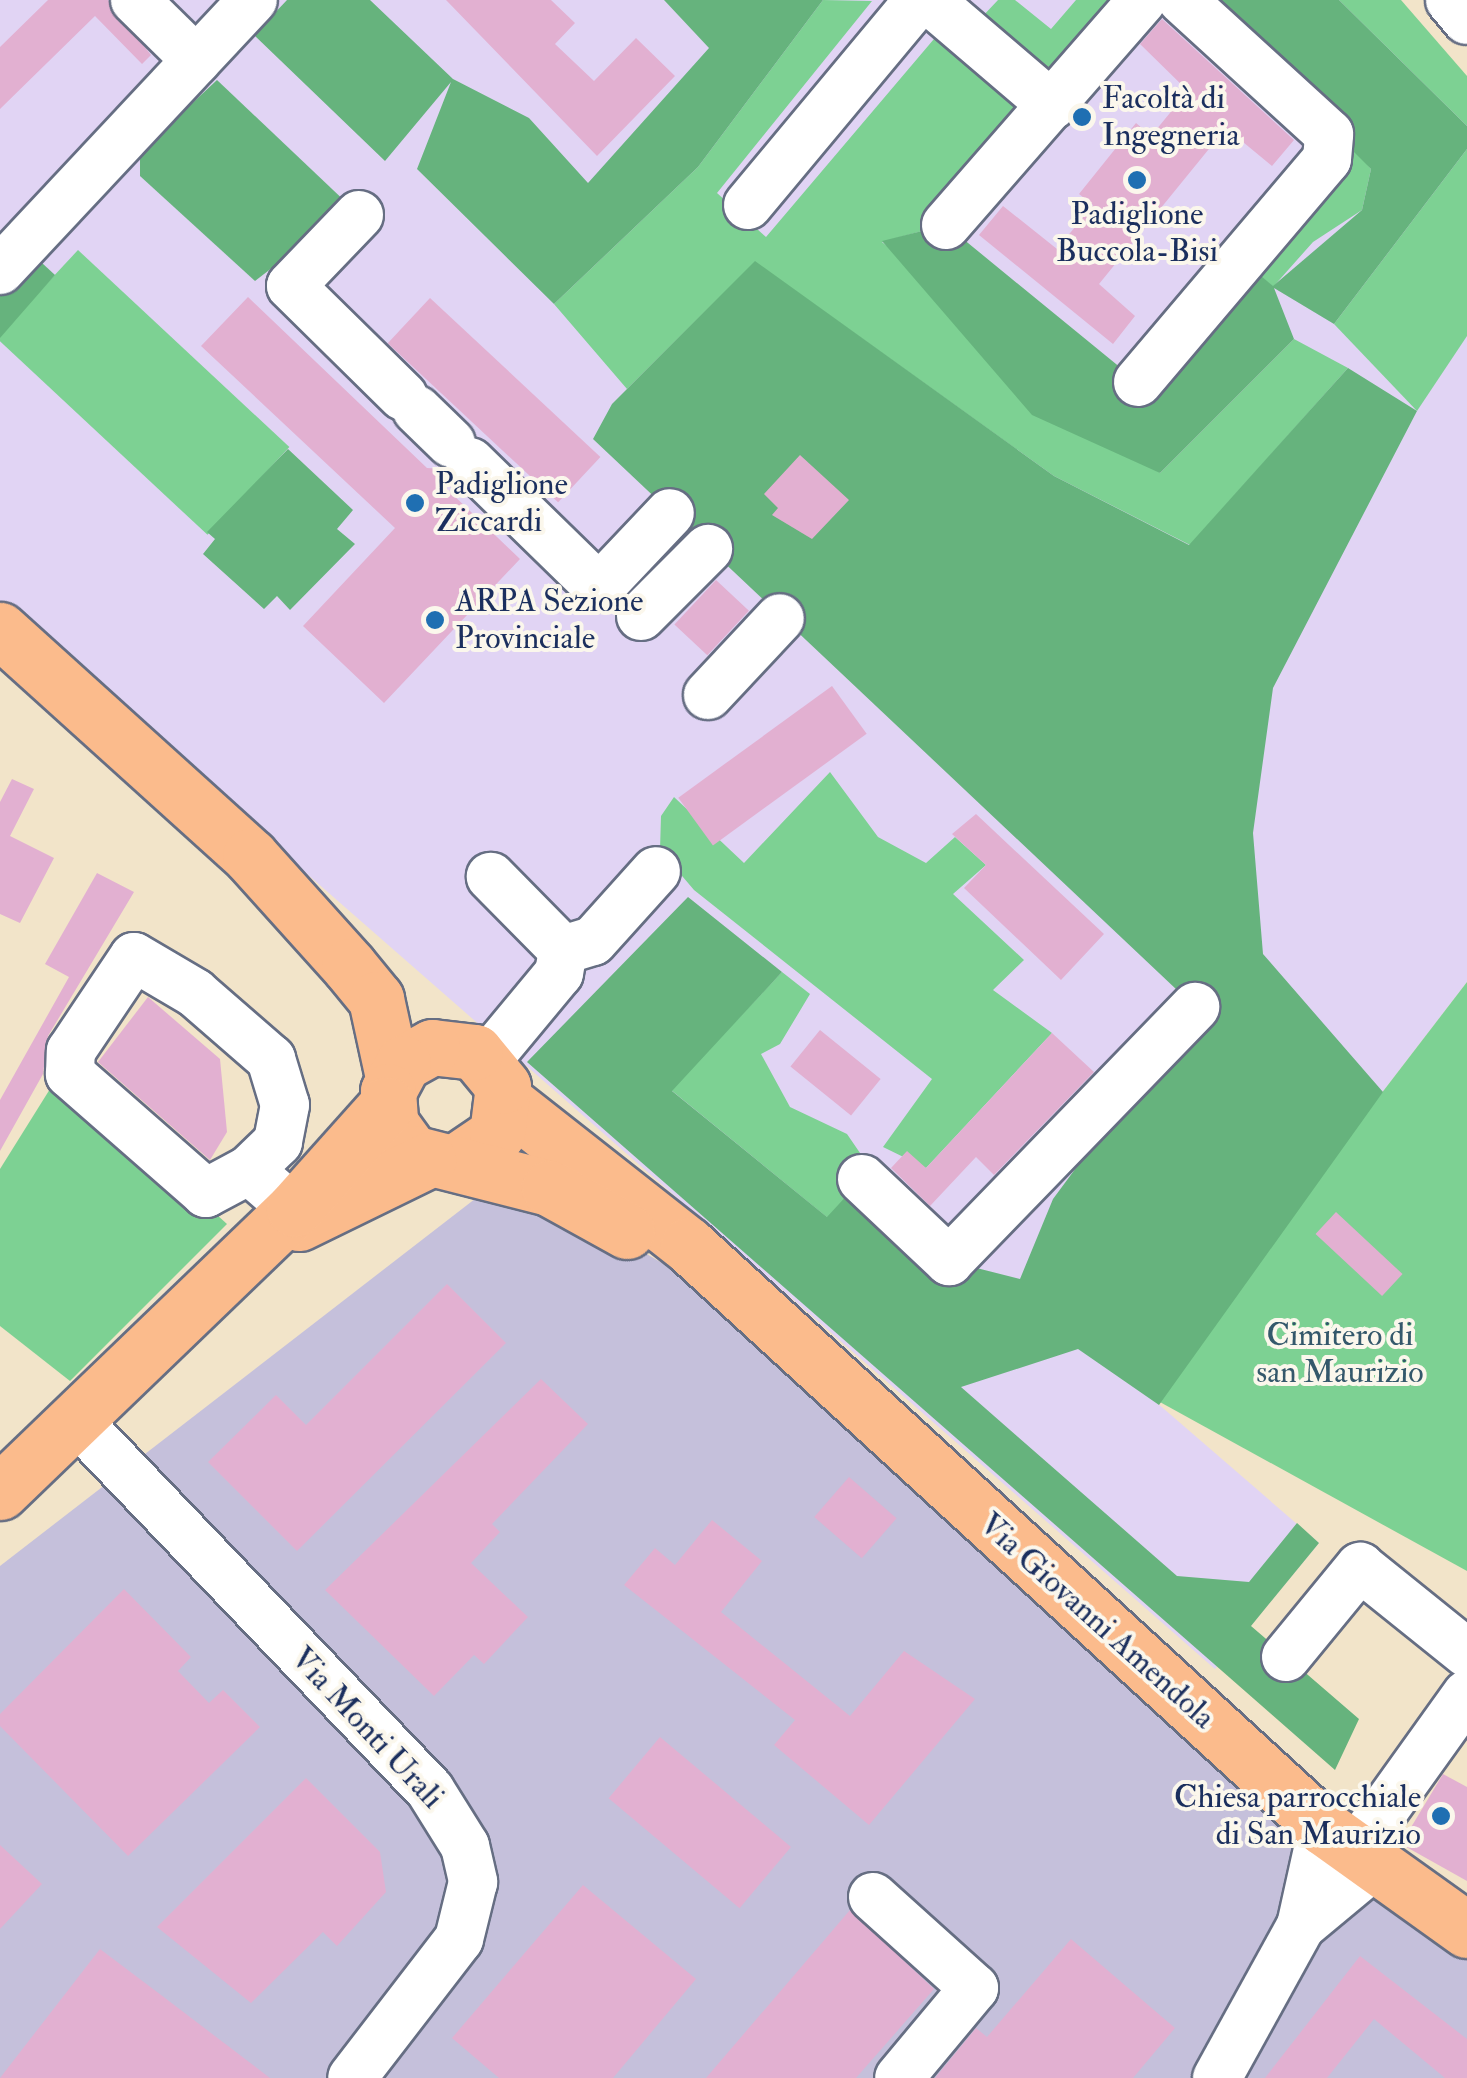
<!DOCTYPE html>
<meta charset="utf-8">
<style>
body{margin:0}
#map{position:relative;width:1467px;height:2078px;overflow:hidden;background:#f2e4c9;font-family:"IM FELL Double Pica",serif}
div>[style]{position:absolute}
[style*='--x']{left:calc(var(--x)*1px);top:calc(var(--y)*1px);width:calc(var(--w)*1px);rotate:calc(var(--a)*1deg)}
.built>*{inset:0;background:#e1d4f4}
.industrial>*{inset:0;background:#c5c0db}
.green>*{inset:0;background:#7dd193;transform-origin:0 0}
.forest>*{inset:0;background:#66b37d}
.building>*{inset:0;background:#e2b0d1;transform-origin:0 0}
.roads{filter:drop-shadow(2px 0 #666e83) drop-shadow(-2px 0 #666e83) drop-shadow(0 2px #666e83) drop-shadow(0 -2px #666e83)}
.minor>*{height:48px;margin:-24px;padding:0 24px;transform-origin:24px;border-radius:24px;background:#fff}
.major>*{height:55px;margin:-27.5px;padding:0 27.5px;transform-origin:27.5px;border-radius:27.5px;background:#fbbb8c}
.dots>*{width:28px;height:28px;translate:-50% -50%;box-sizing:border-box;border:5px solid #fbf7ec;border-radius:50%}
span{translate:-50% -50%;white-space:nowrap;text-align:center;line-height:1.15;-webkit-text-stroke:8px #fbf7ec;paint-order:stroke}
.poi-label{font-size:32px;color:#1b2f5e}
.left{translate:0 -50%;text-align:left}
.right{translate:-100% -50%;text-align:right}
.park-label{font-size:32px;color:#34586b}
.street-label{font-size:32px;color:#1b2f5e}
</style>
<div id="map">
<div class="built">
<div style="clip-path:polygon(0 0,1383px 0,1467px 99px,1467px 982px,1149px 1396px,1319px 1543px,1215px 1669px,0 605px)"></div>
</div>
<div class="industrial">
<div style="clip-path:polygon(493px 1185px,587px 1219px,691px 1280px,1467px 1907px,1467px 2078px,0 2078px,0 1566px)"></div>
</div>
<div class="green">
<div style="clip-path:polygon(823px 0,872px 1px,717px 193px,766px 237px,945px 26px,1021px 108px,933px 228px,882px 242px,1160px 473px,1294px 339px,1348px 368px,1190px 545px,1054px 476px,755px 262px,627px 389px,554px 304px,698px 167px)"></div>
<div style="clip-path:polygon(998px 0,1015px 0,1051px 29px,1076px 0,1127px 0,1072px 64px,1049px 70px,1023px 60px,981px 18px)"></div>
<div style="clip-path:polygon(1339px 0,1401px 0,1467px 76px,1467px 126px)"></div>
<div style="clip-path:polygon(1341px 133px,1371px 169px,1362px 210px,1313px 242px,1273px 287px,1250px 267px)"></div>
<div style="clip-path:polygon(1467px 149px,1467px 336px,1417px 411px,1334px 324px)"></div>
<div style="left:78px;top:250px;width:289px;height:120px;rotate:43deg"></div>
<div style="clip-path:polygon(830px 772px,878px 837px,926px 863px,955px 837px,986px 865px,953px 894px,1024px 960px,993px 990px,1052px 1033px,926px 1168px,883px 1147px,932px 1079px,694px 890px,660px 850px,661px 816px,674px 797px,744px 863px)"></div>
<div style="clip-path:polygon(782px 972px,810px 994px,780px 1044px,761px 1054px,790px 1107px,847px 1134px,871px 1169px,828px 1218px,671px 1090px)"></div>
<div style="clip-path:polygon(1467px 982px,1467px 1571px,1149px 1396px)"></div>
<div style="clip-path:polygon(60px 1073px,227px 1224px,70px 1381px,0 1326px,0 1169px)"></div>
</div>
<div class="forest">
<div style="clip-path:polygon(287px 0,370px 0,453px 79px,529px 118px,588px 183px,709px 48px,664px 0,823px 0,698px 167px,554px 304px,417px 169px,451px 82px,385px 161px,254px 35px)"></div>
<div style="clip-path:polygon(1202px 0,1339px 0,1467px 126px,1467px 149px,1334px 324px,1274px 288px,1294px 339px,1160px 473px,1032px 415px,882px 241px,946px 225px,1138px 382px,1241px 259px,1273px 286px,1362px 210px,1371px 169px)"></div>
<div style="clip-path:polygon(217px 80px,351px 207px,255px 281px,140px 176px,140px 152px)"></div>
<div style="clip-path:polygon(29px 251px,55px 275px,0 338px,0 284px)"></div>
<div style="clip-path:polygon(755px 261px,1054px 476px,1189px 545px,1348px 368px,1417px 411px,1273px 688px,1253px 833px,1263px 954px,1383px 1092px,1159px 1405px,1078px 1349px,961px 1387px,1177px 1576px,1249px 1582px,1297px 1523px,1319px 1543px,1251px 1626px,1359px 1719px,1335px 1770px,527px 1062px,688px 897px,782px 972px,672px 1091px,827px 1217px,862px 1179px,949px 1261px,1020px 1279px,1053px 1199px,1195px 1007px,593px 439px,612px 404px)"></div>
<div style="clip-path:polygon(288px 449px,353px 510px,337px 529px,355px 544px,290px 610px,277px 596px,264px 609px,203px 554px,215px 539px,207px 532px)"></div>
</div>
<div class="building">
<div style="clip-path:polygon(48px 0,108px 0,151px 55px,142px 64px,95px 16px,0 109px,0 47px)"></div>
<div style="clip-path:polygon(446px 0,551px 0,575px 23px,555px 44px,594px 81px,636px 38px,675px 76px,597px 156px)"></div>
<div style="clip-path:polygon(1162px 19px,1294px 140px,1272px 166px,1226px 128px,1099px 284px,1135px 316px,1113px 344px,979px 235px,1003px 206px,1057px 249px,1093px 205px,1079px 194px,1136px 123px,1151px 136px,1188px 91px,1140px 44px)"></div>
<div style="clip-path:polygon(248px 297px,427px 468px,444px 469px,446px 488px,520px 559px,384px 703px,303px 626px,395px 528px,201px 346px)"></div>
<div style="left:430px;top:298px;width:233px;height:62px;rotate:43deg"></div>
<div style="clip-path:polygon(800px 455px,849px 500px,812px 539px,772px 515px,778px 508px,764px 494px)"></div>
<div style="left:716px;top:580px;width:45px;height:61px;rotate:43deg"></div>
<div style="left:832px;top:686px;width:59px;height:190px;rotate:54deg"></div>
<div style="clip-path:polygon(12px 779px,34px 789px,10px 836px,54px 858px,20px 923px,0 914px,0 802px)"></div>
<div style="clip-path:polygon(976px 814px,1104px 934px,1061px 980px,964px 888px,986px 865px,952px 834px)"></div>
<div style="clip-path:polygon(97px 873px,134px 892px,48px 1036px,43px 1074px,0 1151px,0 1100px,69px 977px,45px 964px)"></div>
<div style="clip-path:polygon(148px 997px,220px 1059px,227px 1132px,210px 1160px,98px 1062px)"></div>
<div style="left:820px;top:1030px;width:78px;height:47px;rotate:39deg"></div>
<div style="clip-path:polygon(1052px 1033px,1094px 1072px,994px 1175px,976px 1157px,930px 1206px,891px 1168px,907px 1151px,926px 1168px)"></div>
<div style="left:1336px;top:1212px;width:91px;height:30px;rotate:43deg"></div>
<div style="clip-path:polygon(447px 1284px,506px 1343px,297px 1551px,208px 1462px,276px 1395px,306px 1425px)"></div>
<div style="clip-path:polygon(541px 1379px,588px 1424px,492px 1524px,500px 1532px,471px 1563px,528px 1617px,484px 1664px,474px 1655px,434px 1696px,325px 1590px)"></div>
<div style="left:849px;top:1477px;width:63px;height:53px;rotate:41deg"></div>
<div style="clip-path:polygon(712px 1520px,762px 1561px,721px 1612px,850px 1716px,904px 1651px,975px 1699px,869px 1825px,774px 1745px,795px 1720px,624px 1585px,655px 1548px,675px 1565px)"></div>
<div style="clip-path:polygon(124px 1589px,191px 1657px,178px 1671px,209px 1703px,223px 1690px,260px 1727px,128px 1856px,0 1726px,0 1714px)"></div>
<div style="left:660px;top:1737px;width:171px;height:80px;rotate:40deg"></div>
<div style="clip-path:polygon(1443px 1774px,1467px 1787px,1467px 1881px,1401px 1844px)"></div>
<div style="clip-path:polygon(306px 1778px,380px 1852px,386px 1892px,337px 1946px,323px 1932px,251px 2003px,157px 1927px)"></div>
<div style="clip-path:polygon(0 1845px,42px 1884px,0 1929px)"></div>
<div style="clip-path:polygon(583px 1885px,696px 1979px,613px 2078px,499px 2078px,452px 2038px)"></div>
<div style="clip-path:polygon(850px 1910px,934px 1989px,856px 2078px,706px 2078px)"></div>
<div style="clip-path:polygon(1071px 1939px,1175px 2028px,1133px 2078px,935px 2078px,976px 2028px,987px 2037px)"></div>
<div style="clip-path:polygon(100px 1949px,165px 1998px,270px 2078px,0 2078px)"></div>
<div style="clip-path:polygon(1360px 1956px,1467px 2039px,1467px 2078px,1445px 2078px,1374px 2019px,1327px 2078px,1265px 2078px)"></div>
</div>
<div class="roads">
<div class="minor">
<div style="--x:135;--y:0;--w:86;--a:44.5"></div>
<div style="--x:929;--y:0;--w:162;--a:40.5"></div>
<div style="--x:1450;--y:0;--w:26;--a:50"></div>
<div style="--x:748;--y:205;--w:267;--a:-50.2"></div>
<div style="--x:359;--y:215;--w:98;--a:133.8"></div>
<div style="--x:291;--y:286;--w:157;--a:44.5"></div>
<div style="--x:946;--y:225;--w:298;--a:-48.9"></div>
<div style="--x:0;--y:270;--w:370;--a:-46.9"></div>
<div style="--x:1138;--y:382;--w:292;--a:-49.7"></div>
<div style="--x:1327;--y:159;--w:25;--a:-85"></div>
<div style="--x:1329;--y:134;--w:199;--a:-137.6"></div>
<div style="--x:417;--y:410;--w:47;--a:44.1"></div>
<div style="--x:470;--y:462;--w:180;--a:44.3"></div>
<div style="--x:599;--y:588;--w:103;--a:-46.6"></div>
<div style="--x:641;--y:616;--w:95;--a:-45"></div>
<div style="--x:708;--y:695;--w:105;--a:-46.9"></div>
<div style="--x:563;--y:950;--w:31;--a:-17"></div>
<div style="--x:593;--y:941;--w:94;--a:-48"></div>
<div style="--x:486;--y:1061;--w:114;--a:-50.3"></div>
<div style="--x:559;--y:973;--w:23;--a:-80"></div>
<div style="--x:563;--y:950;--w:103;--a:-134.6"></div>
<div style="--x:249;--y:1170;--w:49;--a:151.9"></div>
<div style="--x:206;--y:1193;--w:181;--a:-138.8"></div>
<div style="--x:70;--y:1074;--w:23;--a:-88"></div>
<div style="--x:71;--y:1051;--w:113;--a:-56.2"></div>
<div style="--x:134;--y:957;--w:71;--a:30.5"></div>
<div style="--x:195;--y:993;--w:101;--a:41"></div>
<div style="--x:271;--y:1059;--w:48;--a:73.1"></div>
<div style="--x:285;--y:1105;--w:38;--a:101"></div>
<div style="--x:278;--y:1142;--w:40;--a:136"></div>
<div style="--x:249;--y:1170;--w:60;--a:40.9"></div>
<div style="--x:862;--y:1179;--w:120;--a:43.3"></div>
<div style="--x:949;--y:1261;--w:354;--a:-45.9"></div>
<div style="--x:75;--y:1419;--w:513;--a:46.26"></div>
<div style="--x:430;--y:1790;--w:66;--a:58"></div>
<div style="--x:465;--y:1846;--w:37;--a:77"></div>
<div style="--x:473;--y:1882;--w:59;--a:103.8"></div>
<div style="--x:459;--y:1939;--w:175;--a:127.6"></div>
<div style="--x:1286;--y:1657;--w:117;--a:-50.6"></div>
<div style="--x:1360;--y:1567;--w:137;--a:38.8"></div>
<div style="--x:1354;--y:1852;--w:194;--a:-54.4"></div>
<div style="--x:873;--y:1897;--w:136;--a:42"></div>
<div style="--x:974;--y:1988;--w:117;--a:129.8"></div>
<div style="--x:1301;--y:1926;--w:101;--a:-77.5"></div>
<div style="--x:1217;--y:2078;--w:174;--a:-61.1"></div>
<div style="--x:1301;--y:1926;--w:94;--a:-39.8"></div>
</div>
<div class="major">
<div style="--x:0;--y:630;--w:337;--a:42.1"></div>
<div style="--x:250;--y:856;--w:148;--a:48"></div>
<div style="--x:349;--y:966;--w:43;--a:50.7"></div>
<div style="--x:376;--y:999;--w:80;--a:77.7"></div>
<div style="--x:505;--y:1101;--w:233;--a:38.2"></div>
<div style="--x:688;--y:1245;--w:861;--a:42.51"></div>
<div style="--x:1323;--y:1827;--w:177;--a:35.6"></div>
<div style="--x:454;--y:1163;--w:52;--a:-34"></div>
<div style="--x:497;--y:1134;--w:48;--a:-82.9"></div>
<div style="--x:503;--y:1086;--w:44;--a:-129.5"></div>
<div style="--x:475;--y:1052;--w:43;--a:-173.4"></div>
<div style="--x:432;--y:1047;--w:33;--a:151"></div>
<div style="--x:403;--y:1063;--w:32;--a:118"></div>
<div style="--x:388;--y:1091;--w:32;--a:86"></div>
<div style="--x:390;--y:1123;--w:37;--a:54"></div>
<div style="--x:412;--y:1153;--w:141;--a:14.3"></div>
<div style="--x:549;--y:1188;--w:89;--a:28.9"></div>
<div style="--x:299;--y:1223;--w:144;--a:-26"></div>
<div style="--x:0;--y:1492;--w:408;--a:-43.9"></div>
<div style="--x:294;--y:1209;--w:140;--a:-48.2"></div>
</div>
</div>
<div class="dots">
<div style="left:1082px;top:117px;background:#1f6fb2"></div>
<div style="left:1137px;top:180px;background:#1f6fb2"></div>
<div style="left:415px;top:503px;background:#1f6fb2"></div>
<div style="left:435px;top:620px;background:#1f6fb2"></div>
<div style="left:1441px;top:1816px;background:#1f6fb2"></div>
</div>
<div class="poi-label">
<span class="left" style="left:1102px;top:117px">Facoltà di<br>Ingegneria</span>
<span style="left:1137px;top:233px">Padiglione<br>Buccola-Bisi</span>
<span class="left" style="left:435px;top:503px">Padiglione<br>Ziccardi</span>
<span class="left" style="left:455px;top:620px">ARPA Sezione<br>Provinciale</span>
<span class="right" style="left:1421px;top:1816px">Chiesa parrocchiale<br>di San Maurizio</span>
</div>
<div class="park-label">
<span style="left:1340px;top:1354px">Cimitero di<br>san Maurizio</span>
</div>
<div class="street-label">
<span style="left:1097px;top:1621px;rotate:42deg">Via Giovanni Amendola</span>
<span style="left:367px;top:1728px;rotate:47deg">Via Monti Urali</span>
</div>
</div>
